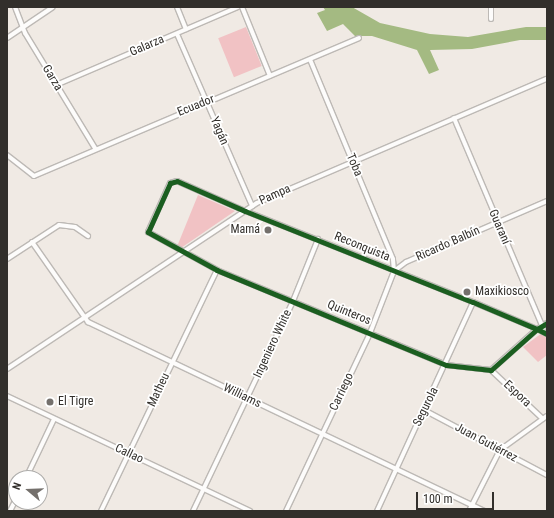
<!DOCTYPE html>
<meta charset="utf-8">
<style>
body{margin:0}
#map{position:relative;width:554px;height:518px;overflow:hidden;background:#f0eae4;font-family:"Roboto Condensed",sans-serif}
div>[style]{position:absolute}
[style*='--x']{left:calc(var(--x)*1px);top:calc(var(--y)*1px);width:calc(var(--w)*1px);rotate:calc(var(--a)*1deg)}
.green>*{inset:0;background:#f1c2c4;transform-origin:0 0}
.water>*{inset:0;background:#a4ba82}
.roads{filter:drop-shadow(1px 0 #bdb9b5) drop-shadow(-1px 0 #bdb9b5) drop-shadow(0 1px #bdb9b5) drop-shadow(0 -1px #bdb9b5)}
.street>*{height:4px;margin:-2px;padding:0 2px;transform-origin:2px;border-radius:2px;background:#fdfcfb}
.cycleway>*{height:5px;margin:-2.5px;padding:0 2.5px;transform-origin:2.5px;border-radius:2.5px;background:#1b5e20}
.dots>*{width:11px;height:11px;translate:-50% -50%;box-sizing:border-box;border:2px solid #fff;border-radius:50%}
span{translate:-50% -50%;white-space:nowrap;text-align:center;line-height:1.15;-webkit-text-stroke:3.5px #fff;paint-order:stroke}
.street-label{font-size:12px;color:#322f2b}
.poi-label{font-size:12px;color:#322f2b}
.right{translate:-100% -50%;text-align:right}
.left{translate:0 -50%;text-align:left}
.frame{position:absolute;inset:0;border:8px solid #322f2b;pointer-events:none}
.north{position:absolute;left:8px;top:470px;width:40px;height:40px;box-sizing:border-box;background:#fff;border:1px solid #adacaa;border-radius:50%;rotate:289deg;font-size:11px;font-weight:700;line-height:16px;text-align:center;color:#322f2b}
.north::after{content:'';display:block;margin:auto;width:14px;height:18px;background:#74706c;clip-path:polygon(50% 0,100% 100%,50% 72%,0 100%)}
.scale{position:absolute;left:416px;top:492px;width:78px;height:18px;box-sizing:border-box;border:2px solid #322f2b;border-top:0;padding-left:5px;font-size:12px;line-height:14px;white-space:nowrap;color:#322f2b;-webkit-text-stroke:3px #fff;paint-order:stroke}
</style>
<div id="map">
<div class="green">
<div style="left:246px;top:27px;width:42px;height:30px;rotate:68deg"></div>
<div style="clip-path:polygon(198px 195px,235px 211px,178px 250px,176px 249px)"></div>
<div style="clip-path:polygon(542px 333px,547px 335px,547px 355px,538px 362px,523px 347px)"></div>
</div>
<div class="water">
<div style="clip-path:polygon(323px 7px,352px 7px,380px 23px,430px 34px,468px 37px,526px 27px,547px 27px,547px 40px,520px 40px,472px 49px,430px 50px,439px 70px,429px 74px,417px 50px,372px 36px,355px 36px,343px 24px,327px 31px,317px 13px,325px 10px)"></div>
</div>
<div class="roads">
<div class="street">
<div style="--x:15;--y:7;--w:28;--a:69"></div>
<div style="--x:25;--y:33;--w:135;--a:58.7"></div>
<div style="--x:177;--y:7;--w:24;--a:68"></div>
<div style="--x:242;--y:7;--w:74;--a:67.9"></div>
<div style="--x:491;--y:19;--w:12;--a:-90"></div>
<div style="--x:177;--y:34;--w:188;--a:66.4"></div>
<div style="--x:7;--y:38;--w:55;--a:-34"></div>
<div style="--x:56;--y:85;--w:198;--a:-23.2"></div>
<div style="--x:454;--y:118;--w:228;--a:67"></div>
<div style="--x:7;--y:155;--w:34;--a:38"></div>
<div style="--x:34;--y:176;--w:353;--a:-23"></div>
<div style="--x:32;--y:242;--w:98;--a:55"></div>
<div style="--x:88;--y:322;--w:439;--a:25.5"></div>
<div style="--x:7;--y:259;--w:62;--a:-33.2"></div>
<div style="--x:59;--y:225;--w:16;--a:7"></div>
<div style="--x:75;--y:227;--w:16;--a:35"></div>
<div style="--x:394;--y:271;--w:15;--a:-37"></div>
<div style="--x:406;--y:262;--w:154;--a:-23.4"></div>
<div style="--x:547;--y:334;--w:11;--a:-153"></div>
<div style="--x:537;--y:329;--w:69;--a:-157.1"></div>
<div style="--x:473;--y:302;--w:245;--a:-158.2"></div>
<div style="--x:245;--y:211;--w:74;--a:-156.2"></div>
<div style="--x:177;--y:181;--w:7;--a:164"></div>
<div style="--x:170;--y:183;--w:54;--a:114.2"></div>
<div style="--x:148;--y:232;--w:79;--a:28.8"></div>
<div style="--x:217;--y:270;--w:248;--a:22.5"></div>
<div style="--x:446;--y:365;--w:45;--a:6.3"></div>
<div style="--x:491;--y:370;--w:62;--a:-41.7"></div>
<div style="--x:537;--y:329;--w:12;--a:-31"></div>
<div style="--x:7;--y:369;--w:300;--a:-33.6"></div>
<div style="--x:257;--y:203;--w:315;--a:-23.2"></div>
<div style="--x:491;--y:370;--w:71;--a:43.3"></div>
<div style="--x:7;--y:396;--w:269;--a:25.3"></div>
<div style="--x:424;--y:410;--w:139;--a:27.9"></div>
<div style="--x:26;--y:478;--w:65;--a:-64.6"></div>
<div style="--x:10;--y:511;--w:13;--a:-63"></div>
<div style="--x:101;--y:511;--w:267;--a:-64.3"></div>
<div style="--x:193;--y:511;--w:233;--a:-64.5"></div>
<div style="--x:293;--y:301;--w:67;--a:-68"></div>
<div style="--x:286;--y:511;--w:197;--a:-64.7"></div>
<div style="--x:370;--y:333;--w:66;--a:-68.8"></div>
<div style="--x:394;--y:271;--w:12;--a:-95"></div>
<div style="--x:393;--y:259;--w:216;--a:-112.6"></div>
<div style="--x:377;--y:511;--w:230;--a:-65.3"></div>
<div style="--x:469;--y:511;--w:68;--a:-63.1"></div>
<div style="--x:500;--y:450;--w:58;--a:-35.9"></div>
</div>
</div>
<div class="cycleway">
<div style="--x:547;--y:323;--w:12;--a:149"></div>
<div style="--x:537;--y:329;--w:62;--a:138.3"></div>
<div style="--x:491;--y:370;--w:45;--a:-173.7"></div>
<div style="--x:446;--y:365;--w:248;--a:-157.5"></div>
<div style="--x:217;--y:270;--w:79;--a:-151.2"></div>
<div style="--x:148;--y:232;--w:54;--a:-65.8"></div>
<div style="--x:170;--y:183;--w:7;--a:-16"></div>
<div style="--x:177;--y:181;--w:74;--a:23.8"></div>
<div style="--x:245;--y:211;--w:245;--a:21.8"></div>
<div style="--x:473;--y:302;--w:69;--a:22.9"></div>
<div style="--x:537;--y:329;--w:11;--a:27"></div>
</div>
<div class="dots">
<div style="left:268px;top:230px;background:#74706c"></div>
<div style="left:467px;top:292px;background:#74706c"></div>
<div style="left:50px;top:402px;background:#74706c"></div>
</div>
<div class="street-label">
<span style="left:147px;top:46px;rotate:-23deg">Galarza</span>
<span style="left:52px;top:78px;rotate:59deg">Garza</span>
<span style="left:196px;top:106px;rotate:-22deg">Ecuador</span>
<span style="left:219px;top:131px;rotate:67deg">Yagán</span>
<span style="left:354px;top:165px;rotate:67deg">Toba</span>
<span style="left:275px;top:195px;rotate:-24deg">Pampa</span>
<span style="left:499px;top:227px;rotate:67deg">Guaraní</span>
<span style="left:448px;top:244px;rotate:-24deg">Ricardo Balbín</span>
<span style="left:362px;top:247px;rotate:22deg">Reconquista</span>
<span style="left:349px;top:313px;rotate:22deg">Quinteros</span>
<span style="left:273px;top:344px;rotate:-65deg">Ingeniero White</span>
<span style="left:159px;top:390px;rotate:-65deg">Matheu</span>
<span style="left:342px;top:392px;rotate:-65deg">Carriego</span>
<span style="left:517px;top:394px;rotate:43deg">Espora</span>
<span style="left:242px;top:396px;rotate:26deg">Williams</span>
<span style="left:426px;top:407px;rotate:-64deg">Segurola</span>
<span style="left:486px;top:443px;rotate:28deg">Juan Gutiérrez</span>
<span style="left:129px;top:454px;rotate:25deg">Callao</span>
</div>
<div class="poi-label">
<span class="right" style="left:260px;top:230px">Mamá</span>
<span class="left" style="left:475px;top:292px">Maxikiosco</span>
<span class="left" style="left:58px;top:402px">El Tigre</span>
</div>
<div class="frame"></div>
<div class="north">N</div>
<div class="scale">100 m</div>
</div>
